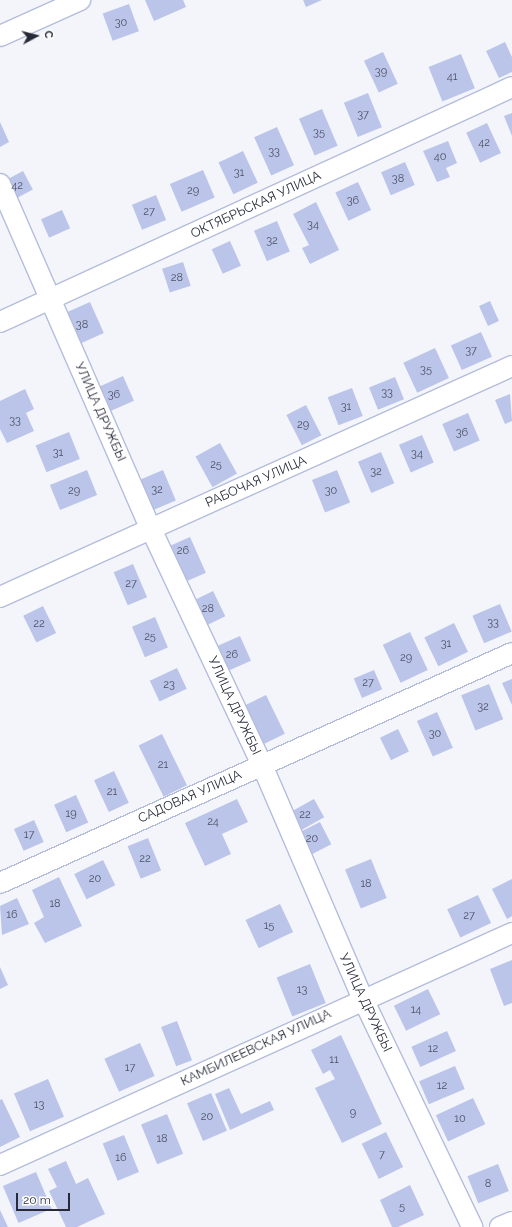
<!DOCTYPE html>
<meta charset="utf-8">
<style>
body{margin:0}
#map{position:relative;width:512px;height:1227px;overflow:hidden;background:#f3f5fb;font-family:Raleway,sans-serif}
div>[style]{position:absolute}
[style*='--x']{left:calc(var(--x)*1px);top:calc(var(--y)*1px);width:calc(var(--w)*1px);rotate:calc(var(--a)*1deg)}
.building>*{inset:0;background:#bbc5ea;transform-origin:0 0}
.roads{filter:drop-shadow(1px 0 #b4bddb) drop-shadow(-1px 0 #b4bddb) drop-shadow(0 1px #b4bddb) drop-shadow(0 -1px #b4bddb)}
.minor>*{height:20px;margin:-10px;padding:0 10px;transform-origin:10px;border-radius:10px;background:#fff}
span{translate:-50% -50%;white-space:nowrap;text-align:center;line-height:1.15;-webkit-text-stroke:3.5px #fff;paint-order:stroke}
.number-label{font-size:11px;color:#4d5264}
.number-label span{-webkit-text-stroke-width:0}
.street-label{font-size:13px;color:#282b37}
.north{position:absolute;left:16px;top:16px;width:40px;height:40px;-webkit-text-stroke:3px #fff;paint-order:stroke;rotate:83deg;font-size:11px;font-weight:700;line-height:16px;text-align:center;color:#282b37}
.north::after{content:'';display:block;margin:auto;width:14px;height:18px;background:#282b37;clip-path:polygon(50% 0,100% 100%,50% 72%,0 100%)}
.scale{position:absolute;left:16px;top:1193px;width:54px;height:18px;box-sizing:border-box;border:2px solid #282b37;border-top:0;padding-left:5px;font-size:12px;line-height:14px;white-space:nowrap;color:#282b37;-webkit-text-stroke:3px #fff;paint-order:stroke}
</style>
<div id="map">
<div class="building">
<div style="clip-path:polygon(145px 0,183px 0,186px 7px,154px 21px)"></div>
<div style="clip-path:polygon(303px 0,322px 0,306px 7px)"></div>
<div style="left:129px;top:4px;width:29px;height:28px;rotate:70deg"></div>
<div style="clip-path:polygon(505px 42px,512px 57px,512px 72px,499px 78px,486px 51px)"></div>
<div style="left:383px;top:52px;width:35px;height:21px;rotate:65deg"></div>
<div style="left:461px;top:54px;width:37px;height:35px;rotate:68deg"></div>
<div style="left:368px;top:93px;width:37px;height:26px;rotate:68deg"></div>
<div style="left:322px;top:109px;width:40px;height:25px;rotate:67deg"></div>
<div style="clip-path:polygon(512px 113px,512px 136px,504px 116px)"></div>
<div style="clip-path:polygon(0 122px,9px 142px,0 147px)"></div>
<div style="left:487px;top:123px;width:33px;height:23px;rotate:65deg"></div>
<div style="left:277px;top:127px;width:42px;height:25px;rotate:66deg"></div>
<div style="clip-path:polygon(448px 141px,457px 163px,446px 168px,450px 177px,437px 182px,423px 151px)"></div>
<div style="left:243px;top:151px;width:35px;height:27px;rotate:65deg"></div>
<div style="left:405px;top:162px;width:25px;height:26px;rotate:67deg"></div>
<div style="left:203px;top:170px;width:30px;height:36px;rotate:67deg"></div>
<div style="left:23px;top:171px;width:21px;height:25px;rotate:62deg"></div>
<div style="left:358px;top:182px;width:31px;height:25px;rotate:65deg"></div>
<div style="left:156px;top:195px;width:27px;height:26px;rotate:68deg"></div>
<div style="clip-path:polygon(316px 202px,339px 250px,310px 264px,302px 248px,309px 245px,293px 214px)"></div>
<div style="left:62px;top:210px;width:20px;height:23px;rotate:66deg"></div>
<div style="left:277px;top:221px;width:33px;height:25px;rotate:67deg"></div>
<div style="left:230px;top:241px;width:27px;height:20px;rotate:66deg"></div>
<div style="left:183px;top:262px;width:25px;height:22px;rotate:72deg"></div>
<div style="left:490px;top:301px;width:22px;height:12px;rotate:66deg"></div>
<div style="left:90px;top:302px;width:34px;height:34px;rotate:66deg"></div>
<div style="left:481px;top:332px;width:27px;height:33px;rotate:66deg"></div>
<div style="left:435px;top:348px;width:33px;height:35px;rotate:65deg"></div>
<div style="left:123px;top:376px;width:27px;height:33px;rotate:66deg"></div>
<div style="left:395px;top:377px;width:24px;height:28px;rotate:68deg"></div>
<div style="left:352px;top:388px;width:30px;height:26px;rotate:69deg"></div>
<div style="clip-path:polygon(25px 389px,34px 409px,26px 413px,34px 431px,7px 443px,0 429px,0 401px)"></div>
<div style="clip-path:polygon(510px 394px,512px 421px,505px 424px,495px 400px)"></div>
<div style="left:306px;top:405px;width:34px;height:22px;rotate:63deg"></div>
<div style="left:468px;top:413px;width:30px;height:28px;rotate:67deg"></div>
<div style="left:69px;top:432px;width:29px;height:36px;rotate:68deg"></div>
<div style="left:422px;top:435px;width:30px;height:25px;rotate:67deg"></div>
<div style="left:220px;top:443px;width:35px;height:28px;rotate:61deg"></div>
<div style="left:381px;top:452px;width:34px;height:25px;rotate:67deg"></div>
<div style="left:87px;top:470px;width:27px;height:40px;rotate:68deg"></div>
<div style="left:163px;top:470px;width:33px;height:27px;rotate:67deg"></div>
<div style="left:337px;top:470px;width:35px;height:27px;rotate:68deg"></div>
<div style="left:190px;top:537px;width:39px;height:26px;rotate:66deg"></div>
<div style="left:133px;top:564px;width:36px;height:21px;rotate:67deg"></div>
<div style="left:213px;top:591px;width:28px;height:25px;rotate:64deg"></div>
<div style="left:500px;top:604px;width:30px;height:30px;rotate:67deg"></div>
<div style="left:43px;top:606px;width:30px;height:22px;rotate:64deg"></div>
<div style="left:155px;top:617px;width:33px;height:25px;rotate:67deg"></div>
<div style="left:454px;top:623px;width:32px;height:33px;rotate:64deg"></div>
<div style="left:410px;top:632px;width:42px;height:30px;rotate:65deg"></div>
<div style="left:240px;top:636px;width:27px;height:31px;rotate:66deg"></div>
<div style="left:177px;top:668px;width:23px;height:30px;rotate:65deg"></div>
<div style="left:374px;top:670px;width:21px;height:22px;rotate:67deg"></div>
<div style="clip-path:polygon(512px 679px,512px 705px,502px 683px)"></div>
<div style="left:489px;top:684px;width:38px;height:30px;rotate:68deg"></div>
<div style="left:266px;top:695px;width:43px;height:32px;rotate:64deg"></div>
<div style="left:437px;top:712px;width:39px;height:22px;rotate:66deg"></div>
<div style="left:398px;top:729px;width:25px;height:20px;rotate:64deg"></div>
<div style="left:162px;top:734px;width:57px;height:26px;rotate:64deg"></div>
<div style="left:114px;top:771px;width:35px;height:22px;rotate:65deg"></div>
<div style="left:76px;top:795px;width:30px;height:24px;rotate:66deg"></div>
<div style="clip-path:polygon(237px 799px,248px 822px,222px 834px,231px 854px,205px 866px,185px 823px)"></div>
<div style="left:314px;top:799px;width:21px;height:32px;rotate:61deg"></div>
<div style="left:34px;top:820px;width:24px;height:22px;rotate:66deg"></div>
<div style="left:320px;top:822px;width:25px;height:30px;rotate:63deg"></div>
<div style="left:148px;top:838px;width:35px;height:22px;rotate:68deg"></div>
<div style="left:371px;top:859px;width:42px;height:28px;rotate:68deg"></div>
<div style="left:103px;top:860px;width:28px;height:32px;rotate:64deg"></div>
<div style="clip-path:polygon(59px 877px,82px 926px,45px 943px,34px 923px,44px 917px,32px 890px)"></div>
<div style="clip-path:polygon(512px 879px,512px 916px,507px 919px,492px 889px)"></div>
<div style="left:478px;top:895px;width:31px;height:34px;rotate:65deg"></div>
<div style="clip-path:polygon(17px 898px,29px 924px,2px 935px,0 906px)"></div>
<div style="left:280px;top:904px;width:31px;height:38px;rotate:65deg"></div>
<div style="clip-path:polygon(512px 960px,512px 1003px,504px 1006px,490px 969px)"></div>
<div style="left:310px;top:964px;width:42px;height:36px;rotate:68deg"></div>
<div style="clip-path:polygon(0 967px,8px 985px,0 989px)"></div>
<div style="left:428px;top:989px;width:28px;height:38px;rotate:64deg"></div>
<div style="left:177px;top:1021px;width:42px;height:17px;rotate:69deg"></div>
<div style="left:447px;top:1031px;width:22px;height:39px;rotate:66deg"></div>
<div style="clip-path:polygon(341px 1035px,382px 1124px,342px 1143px,315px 1088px,335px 1079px,330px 1070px,323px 1074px,311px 1050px)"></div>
<div style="left:140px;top:1043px;width:36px;height:39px;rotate:66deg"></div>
<div style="left:455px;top:1066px;width:25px;height:39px;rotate:67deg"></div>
<div style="left:48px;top:1079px;width:41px;height:37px;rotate:67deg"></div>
<div style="clip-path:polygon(229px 1088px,241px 1114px,270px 1101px,274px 1110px,230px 1130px,215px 1094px)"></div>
<div style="left:211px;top:1093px;width:41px;height:26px;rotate:67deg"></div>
<div style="left:473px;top:1098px;width:29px;height:41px;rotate:65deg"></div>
<div style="clip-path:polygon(2px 1099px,20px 1137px,0 1147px,0 1100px)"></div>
<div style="left:167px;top:1114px;width:43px;height:28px;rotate:68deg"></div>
<div style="left:386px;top:1132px;width:39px;height:27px;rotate:64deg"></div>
<div style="left:124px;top:1135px;width:40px;height:23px;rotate:68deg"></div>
<div style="clip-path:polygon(66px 1161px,76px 1184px,88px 1178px,105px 1214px,77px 1227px,66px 1227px,49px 1191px,57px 1187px,48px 1169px)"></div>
<div style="left:498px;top:1164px;width:29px;height:33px;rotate:68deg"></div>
<div style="left:36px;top:1172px;width:40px;height:36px;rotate:67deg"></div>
<div style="clip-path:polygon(410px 1185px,424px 1215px,398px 1227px,392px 1227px,380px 1200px)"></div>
<div style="clip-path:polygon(0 1210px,8px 1227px,0 1227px)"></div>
</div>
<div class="roads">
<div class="minor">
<div style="--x:0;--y:36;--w:88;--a:-24.2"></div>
<div style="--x:0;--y:184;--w:377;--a:66.4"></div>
<div style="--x:151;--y:529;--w:261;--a:64.8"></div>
<div style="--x:262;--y:765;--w:255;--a:66.7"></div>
<div style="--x:363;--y:999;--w:253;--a:64.4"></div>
<div style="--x:0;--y:322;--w:563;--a:-24.65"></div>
<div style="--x:0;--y:597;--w:562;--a:-24.28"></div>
<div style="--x:0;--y:883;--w:561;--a:-24.19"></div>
<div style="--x:0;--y:1165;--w:562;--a:-24.38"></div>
<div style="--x:500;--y:1227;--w:13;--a:-23"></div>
</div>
</div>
<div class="number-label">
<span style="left:121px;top:23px">30</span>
<span style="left:381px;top:72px">39</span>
<span style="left:452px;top:77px">41</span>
<span style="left:363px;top:115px">37</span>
<span style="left:319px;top:133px">35</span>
<span style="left:484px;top:143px">42</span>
<span style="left:274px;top:152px">33</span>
<span style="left:440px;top:157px">40</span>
<span style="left:239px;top:173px">31</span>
<span style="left:398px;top:179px">38</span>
<span style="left:17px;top:186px">42</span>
<span style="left:193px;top:191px">29</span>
<span style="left:353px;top:201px">36</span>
<span style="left:149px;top:212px">27</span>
<span style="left:313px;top:225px">34</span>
<span style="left:272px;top:241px">32</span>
<span style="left:177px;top:278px">28</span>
<span style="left:82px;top:325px">38</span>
<span style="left:471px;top:351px">37</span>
<span style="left:426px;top:370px">35</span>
<span style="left:387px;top:393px">33</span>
<span style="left:114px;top:395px">36</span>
<span style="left:346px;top:407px">31</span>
<span style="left:15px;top:421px">33</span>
<span style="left:303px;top:425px">29</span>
<span style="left:462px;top:433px">36</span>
<span style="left:58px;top:453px">31</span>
<span style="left:417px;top:454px">34</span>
<span style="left:216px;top:465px">25</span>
<span style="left:376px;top:472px">32</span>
<span style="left:157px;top:490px">32</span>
<span style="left:74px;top:491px">29</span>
<span style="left:331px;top:491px">30</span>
<span style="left:183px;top:551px">26</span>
<span style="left:131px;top:584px">27</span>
<span style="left:208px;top:609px">28</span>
<span style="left:493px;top:623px">33</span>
<span style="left:39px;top:624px">22</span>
<span style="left:150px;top:637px">25</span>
<span style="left:446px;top:644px">31</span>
<span style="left:232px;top:655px">26</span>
<span style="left:406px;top:658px">29</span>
<span style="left:368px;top:683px">27</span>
<span style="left:169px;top:685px">23</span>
<span style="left:483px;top:707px">32</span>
<span style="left:435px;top:734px">30</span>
<span style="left:163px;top:765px">21</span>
<span style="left:112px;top:792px">21</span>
<span style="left:71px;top:814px">19</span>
<span style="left:305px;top:815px">22</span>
<span style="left:213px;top:822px">24</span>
<span style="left:29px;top:835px">17</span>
<span style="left:312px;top:839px">20</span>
<span style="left:145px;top:859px">22</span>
<span style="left:95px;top:879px">20</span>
<span style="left:366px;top:884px">18</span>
<span style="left:55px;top:904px">18</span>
<span style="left:12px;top:915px">16</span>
<span style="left:469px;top:916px">27</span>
<span style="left:269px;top:926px">15</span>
<span style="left:302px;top:990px">13</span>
<span style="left:416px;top:1010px">14</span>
<span style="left:433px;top:1049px">12</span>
<span style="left:334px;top:1060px">11</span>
<span style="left:130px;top:1068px">17</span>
<span style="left:442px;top:1086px">12</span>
<span style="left:39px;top:1105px">13</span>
<span style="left:353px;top:1113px">9</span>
<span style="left:207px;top:1117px">20</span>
<span style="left:460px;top:1119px">10</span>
<span style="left:162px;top:1139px">18</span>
<span style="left:382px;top:1155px">7</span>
<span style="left:121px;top:1158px">16</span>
<span style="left:488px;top:1184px">8</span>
<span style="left:402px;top:1207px">5</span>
</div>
<div class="street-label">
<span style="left:256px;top:205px;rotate:-25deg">ОКТЯБРЬСКАЯ УЛИЦА</span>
<span style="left:100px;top:412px;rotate:66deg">УЛИЦА ДРУЖБЫ</span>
<span style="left:256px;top:482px;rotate:-24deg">РАБОЧАЯ УЛИЦА</span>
<span style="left:234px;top:706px;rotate:65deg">УЛИЦА ДРУЖБЫ</span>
<span style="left:190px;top:797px;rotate:-24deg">САДОВАЯ УЛИЦА</span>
<span style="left:365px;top:1003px;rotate:65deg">УЛИЦА ДРУЖБЫ</span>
<span style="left:256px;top:1048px;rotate:-25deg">КАМБИЛЕЕВСКАЯ УЛИЦА</span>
</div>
<div class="north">С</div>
<div class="scale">20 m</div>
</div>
